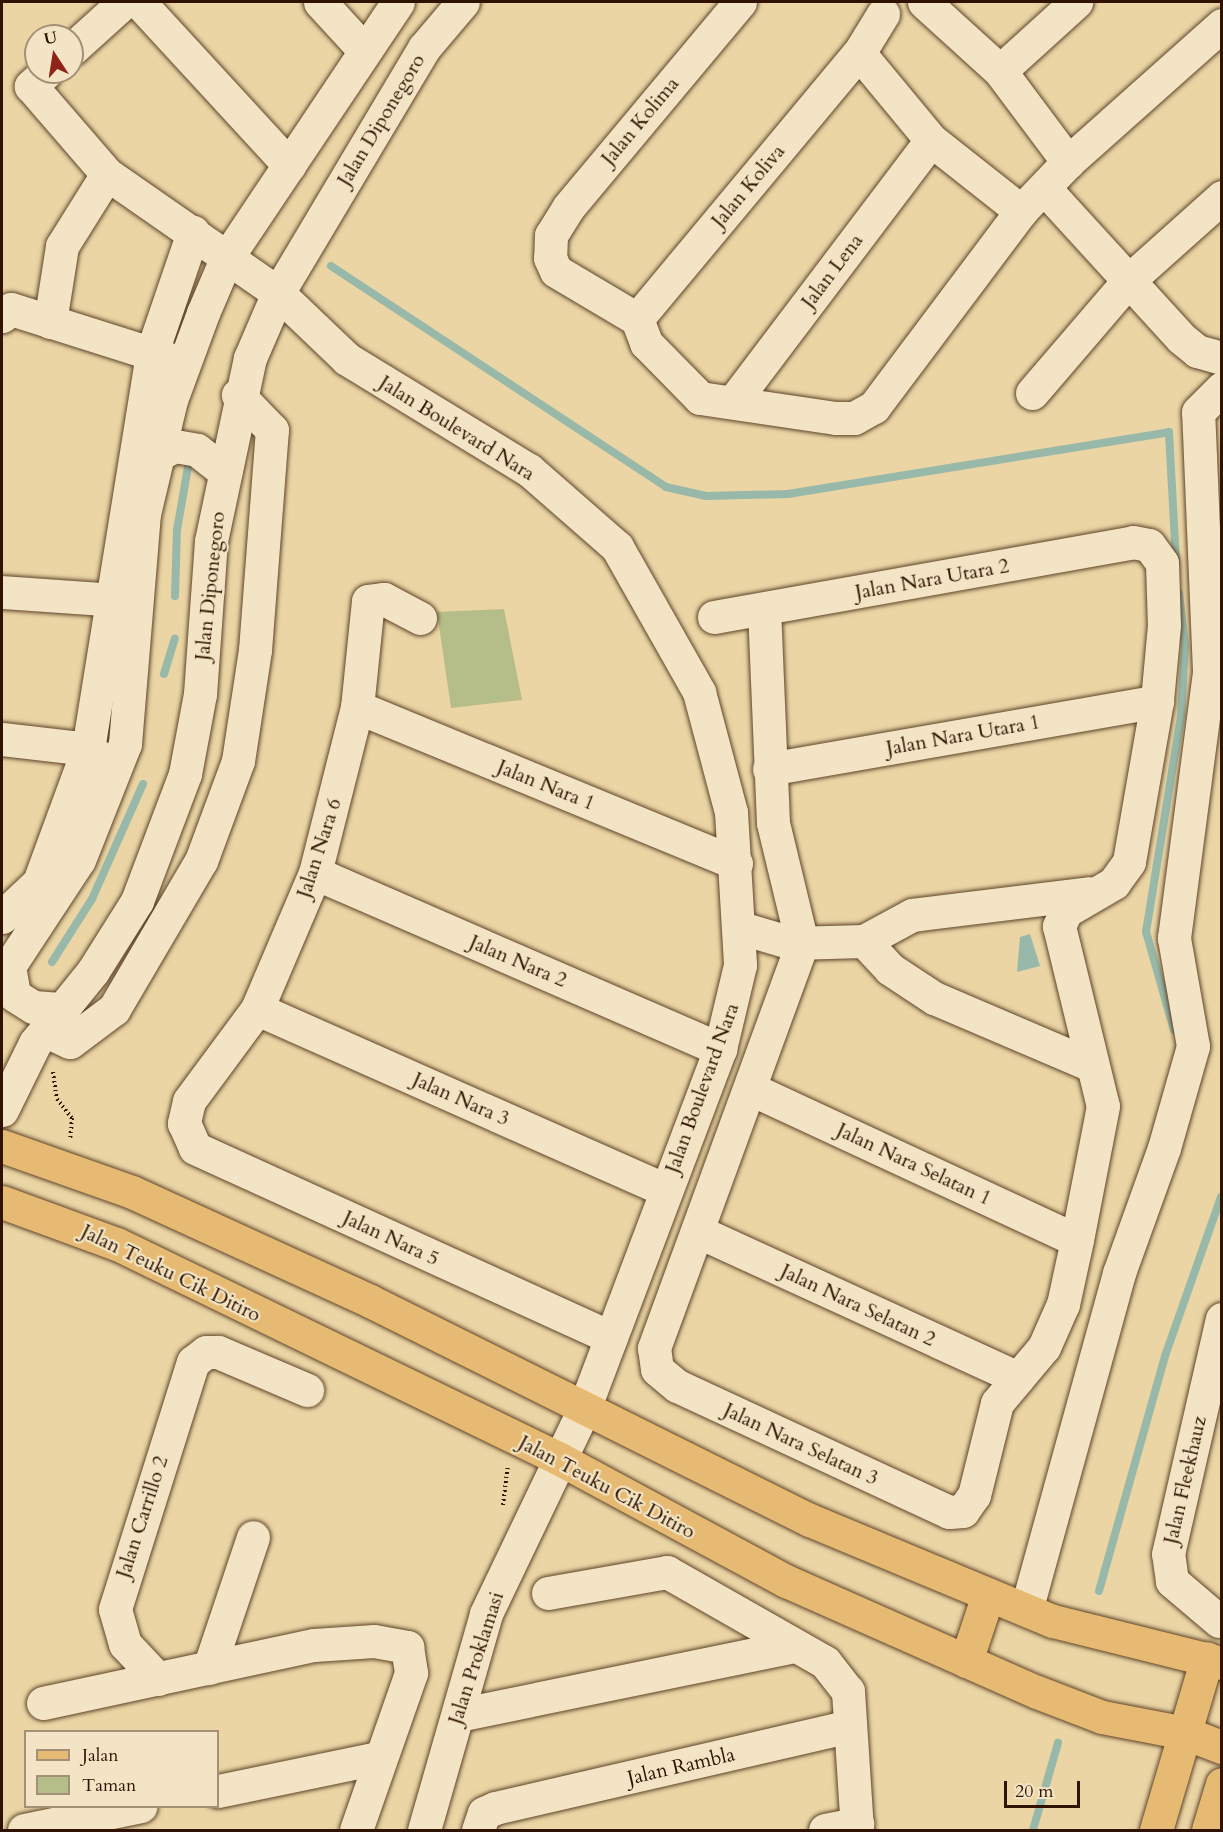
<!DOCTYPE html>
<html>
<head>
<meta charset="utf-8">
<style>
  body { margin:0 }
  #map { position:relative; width:1223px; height:1832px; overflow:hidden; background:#ebd5a5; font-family:Cardo,serif }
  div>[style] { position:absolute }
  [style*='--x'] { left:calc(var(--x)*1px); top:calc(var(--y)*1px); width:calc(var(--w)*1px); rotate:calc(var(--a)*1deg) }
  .green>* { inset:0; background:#b5be88 }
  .water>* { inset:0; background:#98b8a9 }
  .stream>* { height:8px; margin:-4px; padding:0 4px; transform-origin:4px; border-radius:4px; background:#98b8a9 }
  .path>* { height:4px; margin-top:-2px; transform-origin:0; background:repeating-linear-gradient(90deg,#2f1300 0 1.5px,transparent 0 4.5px) }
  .roads { filter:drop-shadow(0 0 2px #5e4429) drop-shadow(0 0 2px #5e4429) }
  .minor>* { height:33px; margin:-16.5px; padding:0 16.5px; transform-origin:16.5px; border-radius:16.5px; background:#f2e4c4 }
  .major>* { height:33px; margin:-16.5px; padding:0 16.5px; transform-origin:16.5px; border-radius:16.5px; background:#e6ba72 }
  span { translate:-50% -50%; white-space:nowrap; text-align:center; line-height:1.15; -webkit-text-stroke:4.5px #f2e4c4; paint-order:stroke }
  .street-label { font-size:20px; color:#2f1300 }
  .frame { position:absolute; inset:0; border:3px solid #2f1300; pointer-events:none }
  .legend { position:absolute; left:24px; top:1730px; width:195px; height:78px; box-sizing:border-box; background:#f2e4c4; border:2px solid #a49076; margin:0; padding:8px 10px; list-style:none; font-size:18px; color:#2f1300 }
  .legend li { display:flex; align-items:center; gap:12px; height:30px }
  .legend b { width:30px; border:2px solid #a49076 }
  .north { position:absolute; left:24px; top:24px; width:60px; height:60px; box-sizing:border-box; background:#f2e4c4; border:2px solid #a49076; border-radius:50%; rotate:348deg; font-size:16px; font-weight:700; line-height:24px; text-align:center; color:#2f1300 }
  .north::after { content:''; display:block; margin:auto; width:21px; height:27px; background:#8f2418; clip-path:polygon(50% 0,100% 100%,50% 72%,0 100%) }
  .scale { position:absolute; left:1004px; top:1781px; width:76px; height:27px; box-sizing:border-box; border:3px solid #2f1300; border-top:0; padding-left:8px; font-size:18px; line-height:21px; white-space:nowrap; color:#2f1300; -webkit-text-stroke:4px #f2e4c4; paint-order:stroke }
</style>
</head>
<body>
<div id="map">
  <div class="green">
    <i style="clip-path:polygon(504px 609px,522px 700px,451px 708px,437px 612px)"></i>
  </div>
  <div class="water">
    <i style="clip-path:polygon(1030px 934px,1040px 966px,1017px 972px,1020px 937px)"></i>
  </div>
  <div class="stream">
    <i style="--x:331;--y:266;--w:401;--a:33.4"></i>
    <i style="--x:666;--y:487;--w:41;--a:12.7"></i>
    <i style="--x:706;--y:496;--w:82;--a:-1.4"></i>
    <i style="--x:788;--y:494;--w:386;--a:-9.2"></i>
    <i style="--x:1169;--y:432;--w:131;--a:86.9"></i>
    <i style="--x:175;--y:596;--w:66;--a:-88.3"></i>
    <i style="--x:177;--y:530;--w:70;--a:-80.1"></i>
    <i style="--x:164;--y:674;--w:37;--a:-73"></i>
    <i style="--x:52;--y:962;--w:75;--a:-57.6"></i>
    <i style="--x:92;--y:899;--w:126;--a:-66.1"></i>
    <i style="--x:1174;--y:1030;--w:102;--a:-105.9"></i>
    <i style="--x:1146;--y:932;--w:220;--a:-80.8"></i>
    <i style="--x:1181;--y:715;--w:69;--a:-86.7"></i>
    <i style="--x:1185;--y:646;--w:53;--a:-96.5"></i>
    <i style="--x:1099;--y:1591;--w:244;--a:-74.3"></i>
    <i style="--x:1165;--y:1356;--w:169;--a:-70.6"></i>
    <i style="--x:1033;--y:1830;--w:91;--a:-74"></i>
  </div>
  <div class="path">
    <i style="--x:53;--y:1072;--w:27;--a:82"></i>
    <i style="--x:57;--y:1099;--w:24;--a:52"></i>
    <i style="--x:72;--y:1118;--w:22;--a:95"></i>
    <i style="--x:503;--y:1505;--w:39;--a:-83"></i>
  </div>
  <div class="roads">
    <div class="minor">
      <i style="--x:139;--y:2;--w:222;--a:47.4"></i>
      <i style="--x:320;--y:2;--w:65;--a:47.5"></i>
      <i style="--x:740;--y:2;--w:268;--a:129.9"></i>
      <i style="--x:568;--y:208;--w:32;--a:122"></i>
      <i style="--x:551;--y:235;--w:23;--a:92"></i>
      <i style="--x:550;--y:258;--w:14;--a:65"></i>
      <i style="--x:556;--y:271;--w:94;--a:30.7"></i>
      <i style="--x:637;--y:319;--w:26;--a:69"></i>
      <i style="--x:646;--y:343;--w:77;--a:45.5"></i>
      <i style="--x:700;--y:398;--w:137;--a:8.4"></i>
      <i style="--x:836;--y:418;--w:18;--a:0"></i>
      <i style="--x:854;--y:418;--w:23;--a:-29"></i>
      <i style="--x:874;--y:407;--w:245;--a:-53.1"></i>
      <i style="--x:1021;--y:211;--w:68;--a:-46.2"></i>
      <i style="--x:1068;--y:162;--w:206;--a:-41.7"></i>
      <i style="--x:924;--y:2;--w:103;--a:42.2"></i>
      <i style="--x:1000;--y:71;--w:114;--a:53.2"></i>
      <i style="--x:72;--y:49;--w:70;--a:-42.1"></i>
      <i style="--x:859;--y:53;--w:113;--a:50.4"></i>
      <i style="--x:931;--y:140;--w:115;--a:38.3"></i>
      <i style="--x:1000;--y:71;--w:103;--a:-42.2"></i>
      <i style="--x:46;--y:72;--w:21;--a:137"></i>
      <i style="--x:31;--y:86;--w:116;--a:49.2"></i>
      <i style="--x:107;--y:174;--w:208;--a:34.8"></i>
      <i style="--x:278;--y:293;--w:95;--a:43.7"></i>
      <i style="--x:347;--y:359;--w:213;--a:31.4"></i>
      <i style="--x:529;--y:470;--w:117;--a:41.2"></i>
      <i style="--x:617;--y:547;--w:167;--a:60.5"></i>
      <i style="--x:699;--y:692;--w:124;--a:75.1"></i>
      <i style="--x:731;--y:812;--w:153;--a:86.6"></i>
      <i style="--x:740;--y:965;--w:86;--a:103.4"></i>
      <i style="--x:720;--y:1049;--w:385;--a:110.7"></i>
      <i style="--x:584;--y:1409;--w:227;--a:115.6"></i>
      <i style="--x:486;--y:1614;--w:225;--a:106"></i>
      <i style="--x:1045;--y:189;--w:202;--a:47.6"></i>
      <i style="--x:1181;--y:338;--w:21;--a:39"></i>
      <i style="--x:1197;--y:351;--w:26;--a:16"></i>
      <i style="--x:2;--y:316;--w:11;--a:-38"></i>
      <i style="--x:11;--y:309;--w:169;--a:17.6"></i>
      <i style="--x:637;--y:319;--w:346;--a:-50.2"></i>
      <i style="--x:859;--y:53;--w:46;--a:-58.4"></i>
      <i style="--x:50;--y:322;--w:77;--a:-81"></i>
      <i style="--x:62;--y:246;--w:85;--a:-58"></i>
      <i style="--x:1032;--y:393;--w:148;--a:-49.4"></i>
      <i style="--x:1128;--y:281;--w:126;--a:-41.8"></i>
      <i style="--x:733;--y:402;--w:328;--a:-52.9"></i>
      <i style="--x:155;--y:456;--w:22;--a:-27"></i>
      <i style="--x:175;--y:446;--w:22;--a:10"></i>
      <i style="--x:197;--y:450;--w:36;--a:38"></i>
      <i style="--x:2;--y:592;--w:129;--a:4"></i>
      <i style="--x:714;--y:617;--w:426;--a:-10.1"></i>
      <i style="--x:1133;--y:542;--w:16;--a:11"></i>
      <i style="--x:1149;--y:545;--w:22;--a:54"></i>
      <i style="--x:1162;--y:563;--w:62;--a:88.2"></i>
      <i style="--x:1164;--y:625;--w:76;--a:95.3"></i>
      <i style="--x:1157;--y:701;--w:163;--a:99.9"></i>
      <i style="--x:1129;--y:862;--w:26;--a:126"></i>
      <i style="--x:1114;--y:883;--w:56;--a:149.7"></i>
      <i style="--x:1066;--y:911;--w:17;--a:115"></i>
      <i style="--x:1059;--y:926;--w:185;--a:76.3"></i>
      <i style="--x:1103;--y:1106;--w:136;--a:101"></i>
      <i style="--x:1077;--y:1240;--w:66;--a:102.3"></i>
      <i style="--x:1063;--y:1304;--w:47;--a:113.8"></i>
      <i style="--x:1044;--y:1347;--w:73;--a:130"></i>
      <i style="--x:997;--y:1403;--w:95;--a:104"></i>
      <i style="--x:974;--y:1495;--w:19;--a:125"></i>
      <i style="--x:963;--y:1511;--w:14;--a:176"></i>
      <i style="--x:949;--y:1512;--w:300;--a:-155.1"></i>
      <i style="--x:677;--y:1386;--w:26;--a:-140"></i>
      <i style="--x:657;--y:1369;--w:21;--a:-98"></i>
      <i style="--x:654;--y:1348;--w:431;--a:-69.9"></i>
      <i style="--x:802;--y:943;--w:123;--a:-103.6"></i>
      <i style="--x:773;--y:823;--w:213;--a:-92.4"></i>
      <i style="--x:420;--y:618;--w:41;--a:-152.2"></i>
      <i style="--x:384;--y:599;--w:16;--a:173"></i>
      <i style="--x:368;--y:601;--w:107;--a:95.9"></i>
      <i style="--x:357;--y:707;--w:171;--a:104.2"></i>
      <i style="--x:315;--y:873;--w:148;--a:113.1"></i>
      <i style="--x:257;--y:1009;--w:114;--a:126.5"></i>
      <i style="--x:189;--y:1101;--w:23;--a:103"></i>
      <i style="--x:184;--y:1123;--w:27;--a:66"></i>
      <i style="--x:195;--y:1148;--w:457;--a:24.5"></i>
      <i style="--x:357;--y:707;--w:410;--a:22.4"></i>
      <i style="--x:2;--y:739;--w:87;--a:6.6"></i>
      <i style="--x:88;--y:749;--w:21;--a:35"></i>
      <i style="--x:769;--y:769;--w:394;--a:-9.9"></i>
      <i style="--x:315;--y:873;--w:442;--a:23.5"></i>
      <i style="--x:2;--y:917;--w:51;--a:-43.4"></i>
      <i style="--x:39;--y:882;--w:142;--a:-69.8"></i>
      <i style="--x:88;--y:749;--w:402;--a:-80.8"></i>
      <i style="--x:152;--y:352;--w:127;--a:-71.1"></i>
      <i style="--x:741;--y:928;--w:53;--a:16.4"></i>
      <i style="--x:792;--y:943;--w:72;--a:-1.6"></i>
      <i style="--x:864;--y:941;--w:55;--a:-28.4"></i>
      <i style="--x:912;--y:915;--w:179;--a:-7"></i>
      <i style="--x:864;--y:941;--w:38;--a:47"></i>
      <i style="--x:890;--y:969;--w:53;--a:33.4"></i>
      <i style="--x:934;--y:998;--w:171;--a:23.1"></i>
      <i style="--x:9;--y:966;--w:29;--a:80"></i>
      <i style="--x:14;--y:995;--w:22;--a:32"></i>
      <i style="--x:33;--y:1007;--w:31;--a:4"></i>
      <i style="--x:2;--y:977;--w:140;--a:-56.7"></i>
      <i style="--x:79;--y:860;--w:125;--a:-68.4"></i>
      <i style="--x:125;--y:744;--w:231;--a:-85.3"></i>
      <i style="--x:144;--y:514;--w:117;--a:-76.7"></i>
      <i style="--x:171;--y:400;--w:93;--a:-69.8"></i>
      <i style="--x:203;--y:313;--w:59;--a:-66.9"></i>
      <i style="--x:226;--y:259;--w:309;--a:-56.2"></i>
      <i style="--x:257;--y:1009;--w:446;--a:23.9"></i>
      <i style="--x:46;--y:1031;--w:26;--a:25"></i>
      <i style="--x:70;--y:1042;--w:55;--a:-36.9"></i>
      <i style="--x:114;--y:1009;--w:172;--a:-59.6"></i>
      <i style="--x:201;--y:861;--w:107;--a:-69.7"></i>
      <i style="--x:238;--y:761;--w:112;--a:-81.3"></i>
      <i style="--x:255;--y:650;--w:221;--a:-85.6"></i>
      <i style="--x:272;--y:430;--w:49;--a:-134.2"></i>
      <i style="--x:751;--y:1089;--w:359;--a:24.9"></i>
      <i style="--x:2;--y:1110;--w:75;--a:-63.8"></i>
      <i style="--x:35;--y:1043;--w:92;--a:-51.1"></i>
      <i style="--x:93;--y:971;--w:83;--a:-57.8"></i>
      <i style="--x:137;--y:901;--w:136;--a:-69.3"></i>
      <i style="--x:185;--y:774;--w:81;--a:-79.4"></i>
      <i style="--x:200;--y:694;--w:153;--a:-85.9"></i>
      <i style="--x:211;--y:541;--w:187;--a:-78"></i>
      <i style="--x:250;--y:358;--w:71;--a:-66.7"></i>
      <i style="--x:278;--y:293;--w:285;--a:-59.2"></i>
      <i style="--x:424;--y:48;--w:60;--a:-49.7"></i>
      <i style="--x:697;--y:1231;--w:353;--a:24.6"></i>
      <i style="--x:548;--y:1593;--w:121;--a:-10"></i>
      <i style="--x:667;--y:1572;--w:182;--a:29.7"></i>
      <i style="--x:825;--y:1662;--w:37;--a:52"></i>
      <i style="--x:848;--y:1691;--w:139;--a:86.3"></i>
      <i style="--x:1027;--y:1607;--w:346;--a:-74.6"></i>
      <i style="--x:1119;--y:1273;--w:133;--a:-70.2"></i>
      <i style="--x:1164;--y:1148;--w:106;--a:-74.1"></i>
      <i style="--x:1193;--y:1046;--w:110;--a:-100"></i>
      <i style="--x:1174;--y:938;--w:269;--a:-82.5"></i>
      <i style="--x:1209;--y:671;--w:259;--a:-92.4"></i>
      <i style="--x:1198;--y:412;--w:34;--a:-45"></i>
      <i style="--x:1219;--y:1621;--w:62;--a:-139.6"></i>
      <i style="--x:1172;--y:1581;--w:27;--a:-98"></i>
      <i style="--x:1168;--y:1554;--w:241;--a:-77.1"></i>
      <i style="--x:209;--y:1668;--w:138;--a:-71.4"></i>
      <i style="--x:158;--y:1679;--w:48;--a:-133.3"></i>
      <i style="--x:125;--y:1644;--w:36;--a:-106"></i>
      <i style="--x:115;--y:1609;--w:259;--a:-72.5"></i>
      <i style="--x:193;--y:1362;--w:16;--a:-38"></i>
      <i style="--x:206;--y:1352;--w:12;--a:0"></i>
      <i style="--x:218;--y:1352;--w:97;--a:23.1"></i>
      <i style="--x:43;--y:1703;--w:277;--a:-12.1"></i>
      <i style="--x:314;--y:1645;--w:60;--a:-3.8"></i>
      <i style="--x:374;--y:1641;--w:34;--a:10"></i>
      <i style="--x:407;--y:1647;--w:26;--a:81"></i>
      <i style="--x:411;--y:1673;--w:166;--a:109.3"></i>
      <i style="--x:458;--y:1715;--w:343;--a:-11.6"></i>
      <i style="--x:218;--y:1791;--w:162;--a:-11.7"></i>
      <i style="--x:24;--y:1830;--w:119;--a:-11.6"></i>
      <i style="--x:478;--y:1830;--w:18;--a:-71"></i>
      <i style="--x:484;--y:1813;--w:12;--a:-24"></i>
      <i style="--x:495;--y:1808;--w:364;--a:-13"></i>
      <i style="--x:825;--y:1830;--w:33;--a:-11"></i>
    </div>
    <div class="major">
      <i style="--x:2;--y:1146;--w:138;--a:19.5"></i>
      <i style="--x:132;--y:1192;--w:262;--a:24.6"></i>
      <i style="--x:370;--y:1301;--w:491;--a:26.5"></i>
      <i style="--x:810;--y:1520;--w:263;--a:22.6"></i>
      <i style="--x:1053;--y:1621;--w:174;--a:14"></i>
      <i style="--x:2;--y:1202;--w:122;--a:20.1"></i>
      <i style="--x:117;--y:1244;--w:492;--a:25.9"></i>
      <i style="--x:560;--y:1459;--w:257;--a:28.4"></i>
      <i style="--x:786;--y:1581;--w:274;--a:23.9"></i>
      <i style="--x:1037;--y:1692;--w:70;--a:21"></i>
      <i style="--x:1102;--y:1717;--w:85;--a:10.9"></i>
      <i style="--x:1185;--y:1733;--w:40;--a:21"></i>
      <i style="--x:966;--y:1661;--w:70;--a:-71.6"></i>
      <i style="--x:1156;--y:1830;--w:179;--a:-73.5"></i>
      <i style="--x:1208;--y:1830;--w:48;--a:-73.1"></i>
    </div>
  </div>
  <div class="street-label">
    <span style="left:381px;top:120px;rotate:-59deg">Jalan Diponegoro</span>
    <span style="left:640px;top:121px;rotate:-50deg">Jalan Kolima</span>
    <span style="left:748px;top:186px;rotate:-50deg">Jalan Koliva</span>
    <span style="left:832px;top:271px;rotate:-53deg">Jalan Lena</span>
    <span style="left:457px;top:428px;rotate:32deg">Jalan Boulevard Nara</span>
    <span style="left:932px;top:579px;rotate:-10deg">Jalan Nara Utara 2</span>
    <span style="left:210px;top:586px;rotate:-84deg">Jalan Diponegoro</span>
    <span style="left:963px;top:735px;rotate:-10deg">Jalan Nara Utara 1</span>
    <span style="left:546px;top:785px;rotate:22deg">Jalan Nara 1</span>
    <span style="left:319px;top:848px;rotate:-72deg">Jalan Nara 6</span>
    <span style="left:518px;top:961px;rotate:23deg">Jalan Nara 2</span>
    <span style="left:702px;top:1088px;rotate:-70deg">Jalan Boulevard Nara</span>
    <span style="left:461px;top:1099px;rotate:24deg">Jalan Nara 3</span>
    <span style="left:914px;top:1164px;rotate:25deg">Jalan Nara Selatan 1</span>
    <span style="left:391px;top:1238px;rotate:25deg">Jalan Nara 5</span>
    <span style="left:171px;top:1273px;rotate:26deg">Jalan Teuku Cik Ditiro</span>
    <span style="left:858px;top:1305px;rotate:25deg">Jalan Nara Selatan 2</span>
    <span style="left:801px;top:1444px;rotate:25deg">Jalan Nara Selatan 3</span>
    <span style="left:1185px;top:1480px;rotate:-77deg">Jalan Fleekhauz</span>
    <span style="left:607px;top:1487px;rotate:28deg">Jalan Teuku Cik Ditiro</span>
    <span style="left:142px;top:1517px;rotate:-72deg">Jalan Carrillo 2</span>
    <span style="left:476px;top:1658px;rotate:-72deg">Jalan Proklamasi</span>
    <span style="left:681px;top:1766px;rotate:-13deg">Jalan Rambla</span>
  </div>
  <div class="frame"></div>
  <ul class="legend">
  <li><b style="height:8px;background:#e6ba72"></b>Jalan</li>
  <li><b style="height:16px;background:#b5be88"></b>Taman</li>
  </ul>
  <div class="north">U</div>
  <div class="scale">20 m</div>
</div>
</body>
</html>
